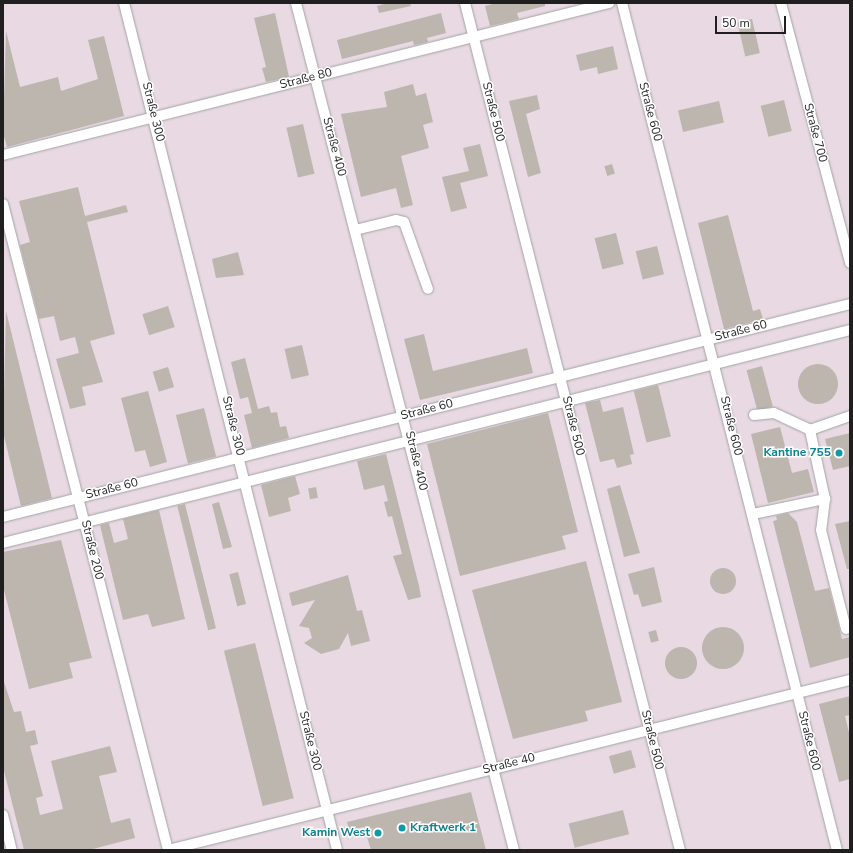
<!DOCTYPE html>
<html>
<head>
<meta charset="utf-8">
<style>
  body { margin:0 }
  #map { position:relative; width:853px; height:853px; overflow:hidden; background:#efede6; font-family:"Nunito Sans",sans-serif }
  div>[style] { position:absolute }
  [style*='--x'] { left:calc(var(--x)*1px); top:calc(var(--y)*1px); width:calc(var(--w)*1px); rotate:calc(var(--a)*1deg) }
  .industrial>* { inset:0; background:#e8d9e3; transform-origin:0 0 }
  .building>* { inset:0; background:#bcb6af; transform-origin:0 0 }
  .round { border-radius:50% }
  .roads { filter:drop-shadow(0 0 1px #a3a3a3) drop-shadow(0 0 1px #a3a3a3) }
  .minor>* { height:10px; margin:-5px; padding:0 5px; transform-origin:5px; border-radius:5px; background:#fff }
  .dots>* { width:11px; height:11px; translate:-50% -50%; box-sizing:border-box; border:2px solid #fff; border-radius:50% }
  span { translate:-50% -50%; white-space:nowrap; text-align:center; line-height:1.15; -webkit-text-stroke:3px #fff; paint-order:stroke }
  .street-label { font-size:12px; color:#1f1f1f }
  .culture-label { font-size:12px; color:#0d838f; font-weight:700 }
  .right { translate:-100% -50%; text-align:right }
  .left { translate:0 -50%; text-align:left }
  .frame { position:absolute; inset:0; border:4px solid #1f1f1f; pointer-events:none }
  .scale { position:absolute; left:715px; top:16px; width:71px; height:18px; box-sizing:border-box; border:2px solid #1f1f1f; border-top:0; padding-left:5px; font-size:12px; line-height:14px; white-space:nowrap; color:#1f1f1f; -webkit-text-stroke:3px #fff; paint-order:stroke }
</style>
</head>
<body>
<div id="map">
  <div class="industrial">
    <i style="left:3px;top:3px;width:847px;height:847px"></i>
  </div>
  <div class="building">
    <i style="clip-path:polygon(388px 3px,410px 3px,411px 6px,379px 13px,377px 6px)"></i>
    <i style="clip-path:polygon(496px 3px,545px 3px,545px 6px,517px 13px,519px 19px,490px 26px,485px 6px)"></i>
    <i style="clip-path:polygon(275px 13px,289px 77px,266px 82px,262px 68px,266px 67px,254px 18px)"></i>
    <i style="clip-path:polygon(441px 13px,446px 33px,427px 38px,428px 42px,414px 45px,413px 41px,342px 59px,337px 40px)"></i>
    <i style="left:752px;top:19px;width:35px;height:15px;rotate:77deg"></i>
    <i style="clip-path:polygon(6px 31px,20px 87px,58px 77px,61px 91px,98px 79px,88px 40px,104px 36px,124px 116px,7px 147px,3px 133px)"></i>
    <i style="clip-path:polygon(613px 46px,618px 69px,598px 74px,597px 67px,580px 71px,576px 55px)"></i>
    <i style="clip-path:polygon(413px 84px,416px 96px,426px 93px,433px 122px,423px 125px,429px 148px,401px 156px,413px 205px,401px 208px,396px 188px,361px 197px,341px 114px,387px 107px,384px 92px)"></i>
    <i style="clip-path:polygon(537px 95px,540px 109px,526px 114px,541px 173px,528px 177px,509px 101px)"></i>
    <i style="left:784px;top:100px;width:32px;height:24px;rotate:76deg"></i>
    <i style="left:719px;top:101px;width:22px;height:42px;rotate:77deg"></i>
    <i style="left:303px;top:124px;width:51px;height:17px;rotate:77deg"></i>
    <i style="clip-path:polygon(480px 144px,488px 176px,460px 183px,467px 208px,451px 212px,442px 177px,469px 171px,463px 148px)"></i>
    <i style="left:612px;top:164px;width:10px;height:8px;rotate:73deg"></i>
    <i style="clip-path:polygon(78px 187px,85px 216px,126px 205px,128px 212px,87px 222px,115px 334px,90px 341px,103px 382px,82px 387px,86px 405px,70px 409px,56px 359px,79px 353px,75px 337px,60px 341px,54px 316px,39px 319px,20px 245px,30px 242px,19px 201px)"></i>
    <i style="clip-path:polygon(728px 215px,753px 311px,760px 309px,763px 319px,724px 329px,698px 223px)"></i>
    <i style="left:616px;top:233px;width:32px;height:22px;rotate:76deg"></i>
    <i style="left:657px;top:246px;width:29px;height:22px;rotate:76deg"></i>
    <i style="clip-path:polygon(238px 252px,244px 275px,216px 278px,212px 259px)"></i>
    <i style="left:168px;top:306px;width:22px;height:27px;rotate:72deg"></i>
    <i style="clip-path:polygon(6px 311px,52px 498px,21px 506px,3px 432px)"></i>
    <i style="clip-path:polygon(424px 334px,433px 371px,527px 348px,533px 373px,420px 400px,404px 339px)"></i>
    <i style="left:302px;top:345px;width:31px;height:18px;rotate:77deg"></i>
    <i style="clip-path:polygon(245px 358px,258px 409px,269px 406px,271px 413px,277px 412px,280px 427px,286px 426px,289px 438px,252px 448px,244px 415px,252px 413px,248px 397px,240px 399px,231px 362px)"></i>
    <i class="round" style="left:798px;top:364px;width:40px;height:40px"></i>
    <i style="left:762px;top:366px;width:42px;height:16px;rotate:75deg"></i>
    <i style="left:168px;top:367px;width:21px;height:16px;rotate:73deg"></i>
    <i style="left:658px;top:385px;width:53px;height:25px;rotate:76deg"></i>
    <i style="clip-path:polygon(148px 391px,167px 462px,150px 467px,145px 450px,135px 452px,121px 398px)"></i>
    <i style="clip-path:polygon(600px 400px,603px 412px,623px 407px,634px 454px,630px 455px,632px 464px,617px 468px,614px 459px,600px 462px,585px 403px)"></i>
    <i style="left:204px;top:408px;width:50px;height:29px;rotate:76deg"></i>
    <i style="clip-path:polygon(548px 413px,578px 532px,562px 536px,566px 549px,460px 576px,427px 444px)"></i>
    <i style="clip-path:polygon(780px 427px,792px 473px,808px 469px,814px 492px,768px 503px,751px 434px)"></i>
    <i style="clip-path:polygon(850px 433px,850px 466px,833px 470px,825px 439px)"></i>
    <i style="clip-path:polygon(386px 454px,419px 586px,421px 597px,408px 600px,393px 556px,402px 554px,392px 516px,388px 517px,384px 502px,388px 501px,384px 485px,364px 490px,357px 461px)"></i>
    <i style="clip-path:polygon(295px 476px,300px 494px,288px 498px,291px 511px,269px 517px,261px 485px)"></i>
    <i style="clip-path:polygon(620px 485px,640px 553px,624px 557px,607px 489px)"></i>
    <i style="left:316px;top:487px;width:11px;height:8px;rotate:80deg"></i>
    <i style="clip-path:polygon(219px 502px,232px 547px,223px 549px,212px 504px)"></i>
    <i style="left:185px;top:504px;width:128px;height:8px;rotate:76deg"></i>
    <i style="clip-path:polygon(159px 510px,185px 619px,152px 627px,148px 614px,123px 620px,100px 525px,109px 523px,114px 543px,128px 539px,123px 519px)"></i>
    <i style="clip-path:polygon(788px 513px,797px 522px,815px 591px,829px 588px,842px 639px,850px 637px,850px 657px,810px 668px,773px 521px,777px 520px,776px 516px)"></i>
    <i style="clip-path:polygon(850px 521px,850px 569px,847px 569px,835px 524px)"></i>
    <i style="clip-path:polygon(61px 540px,92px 658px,69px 663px,73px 678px,29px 689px,3px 586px,3px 552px)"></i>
    <i style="clip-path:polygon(586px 561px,622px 702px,585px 711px,588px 721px,513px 739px,472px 590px)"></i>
    <i style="clip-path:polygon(654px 567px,662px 602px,642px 607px,638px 594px,634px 595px,628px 574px)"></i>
    <i class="round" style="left:710px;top:568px;width:26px;height:26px"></i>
    <i style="left:238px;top:572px;width:33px;height:9px;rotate:76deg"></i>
    <i style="clip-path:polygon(348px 575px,357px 611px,362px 610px,370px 641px,351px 646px,348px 633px,339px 649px,321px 654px,304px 643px,312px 638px,309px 628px,299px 626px,315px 600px,292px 606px,289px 593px)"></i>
    <i class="round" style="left:702px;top:627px;width:42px;height:42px"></i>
    <i style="left:656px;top:630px;width:11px;height:8px;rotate:75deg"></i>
    <i style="left:255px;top:643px;width:160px;height:32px;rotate:76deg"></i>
    <i class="round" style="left:665px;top:647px;width:32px;height:32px"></i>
    <i style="clip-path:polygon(3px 679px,14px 712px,21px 711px,26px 732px,35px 730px,38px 744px,30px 746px,43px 796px,36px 798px,40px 815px,63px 809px,51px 761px,110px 746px,117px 772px,99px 776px,111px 823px,130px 818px,135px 838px,89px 850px,24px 850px,3px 767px)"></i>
    <i style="clip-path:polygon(850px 696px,850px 715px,845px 716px,850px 737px,850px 779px,839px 782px,819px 704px)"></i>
    <i style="left:631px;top:750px;width:18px;height:23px;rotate:74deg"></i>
    <i style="clip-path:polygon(471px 792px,486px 850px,371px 850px,364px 827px,349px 830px,347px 822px)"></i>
    <i style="left:623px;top:810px;width:25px;height:56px;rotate:76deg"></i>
  </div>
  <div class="roads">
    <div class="minor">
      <i style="--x:124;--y:3;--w:873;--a:75.88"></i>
      <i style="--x:296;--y:3;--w:875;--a:75.57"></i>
      <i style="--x:465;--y:3;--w:874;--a:75.76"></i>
      <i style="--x:622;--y:3;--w:874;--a:75.76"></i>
      <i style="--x:781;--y:3;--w:269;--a:75.1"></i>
      <i style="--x:3;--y:155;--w:625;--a:-14.08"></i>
      <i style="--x:3;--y:204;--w:667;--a:75.67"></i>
      <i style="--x:355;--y:230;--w:42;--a:-13.7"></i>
      <i style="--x:396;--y:220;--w:8;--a:14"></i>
      <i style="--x:404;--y:222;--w:71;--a:70.3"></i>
      <i style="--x:754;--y:415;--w:20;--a:-6"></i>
      <i style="--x:774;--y:413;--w:40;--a:25"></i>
      <i style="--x:825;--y:499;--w:31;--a:97"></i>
      <i style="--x:821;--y:530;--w:102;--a:75.8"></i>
      <i style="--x:753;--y:514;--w:74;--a:-11.8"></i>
      <i style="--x:825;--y:499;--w:71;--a:-102.3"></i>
      <i style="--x:810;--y:430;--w:42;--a:-19.3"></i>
      <i style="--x:3;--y:517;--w:873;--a:-14.12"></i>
      <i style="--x:3;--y:543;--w:873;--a:-14.12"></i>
      <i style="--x:3;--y:815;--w:36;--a:76"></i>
      <i style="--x:168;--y:850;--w:703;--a:-14"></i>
    </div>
  </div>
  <div class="dots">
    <i style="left:839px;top:453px;background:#0f9aa8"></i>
    <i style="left:402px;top:828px;background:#0f9aa8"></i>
    <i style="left:378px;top:833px;background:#0f9aa8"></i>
  </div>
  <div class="street-label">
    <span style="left:306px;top:79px;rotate:-14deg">Straße 80</span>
    <span style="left:153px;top:112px;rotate:76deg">Straße 300</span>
    <span style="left:493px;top:112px;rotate:76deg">Straße 500</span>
    <span style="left:650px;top:112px;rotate:75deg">Straße 600</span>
    <span style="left:815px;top:133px;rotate:75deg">Straße 700</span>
    <span style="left:334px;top:147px;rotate:75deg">Straße 400</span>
    <span style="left:741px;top:331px;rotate:-14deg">Straße 60</span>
    <span style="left:427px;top:410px;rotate:-14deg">Straße 60</span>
    <span style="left:233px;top:426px;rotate:76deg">Straße 300</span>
    <span style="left:573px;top:426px;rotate:76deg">Straße 500</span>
    <span style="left:731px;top:426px;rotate:76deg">Straße 600</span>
    <span style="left:416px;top:461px;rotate:76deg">Straße 400</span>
    <span style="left:112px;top:489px;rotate:-14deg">Straße 60</span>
    <span style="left:92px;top:550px;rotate:76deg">Straße 200</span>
    <span style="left:652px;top:740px;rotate:76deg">Straße 500</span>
    <span style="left:310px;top:741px;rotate:76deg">Straße 300</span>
    <span style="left:809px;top:741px;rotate:76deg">Straße 600</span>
    <span style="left:509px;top:764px;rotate:-14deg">Straße 40</span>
  </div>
  <div class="culture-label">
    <span class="right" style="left:831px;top:453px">Kantine 755</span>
    <span class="left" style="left:410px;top:828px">Kraftwerk 1</span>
    <span class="right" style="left:370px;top:833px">Kamin West</span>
  </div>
  <div class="frame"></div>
  <div class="scale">50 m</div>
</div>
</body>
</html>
